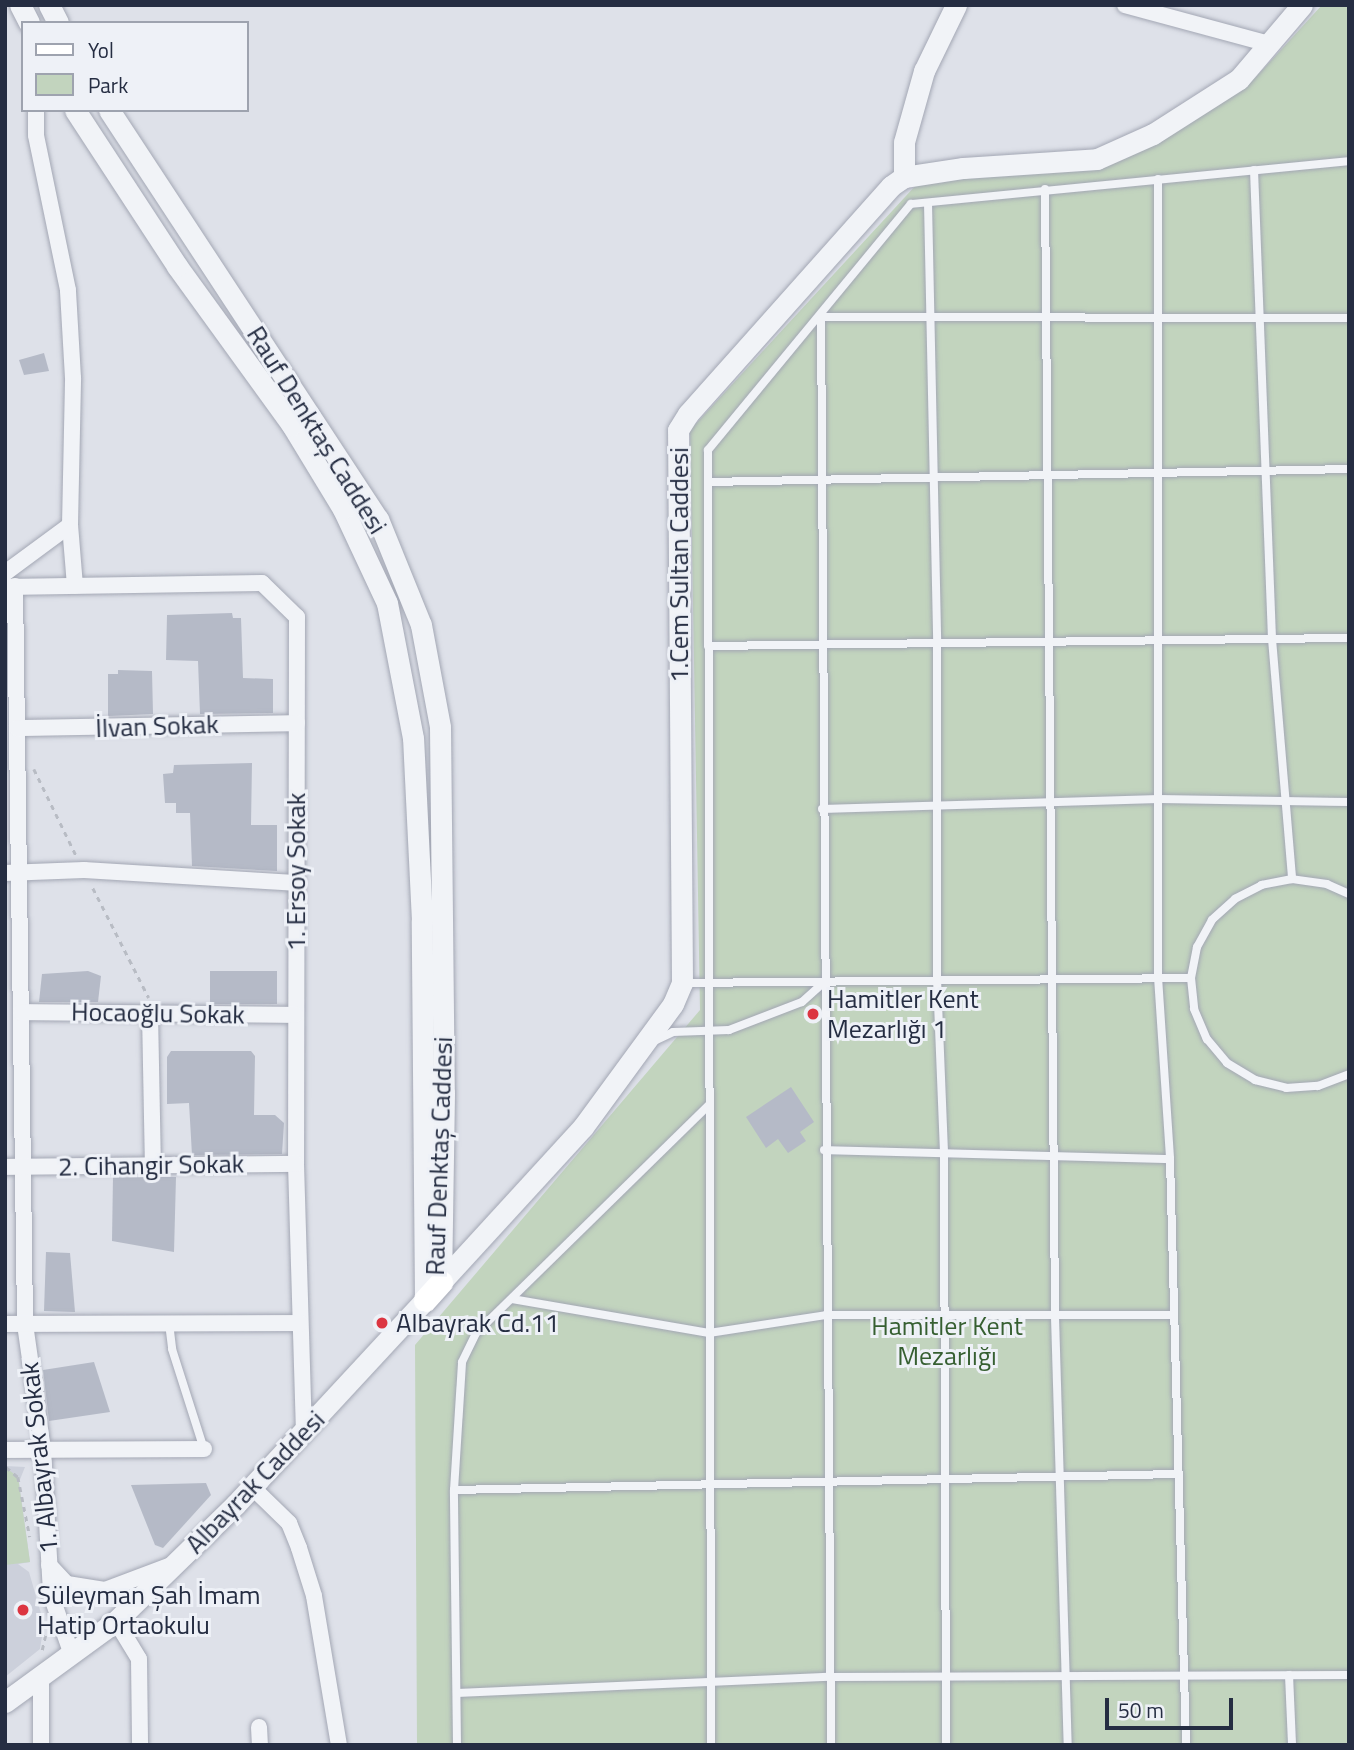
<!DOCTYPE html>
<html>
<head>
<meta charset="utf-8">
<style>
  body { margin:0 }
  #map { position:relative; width:1354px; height:1750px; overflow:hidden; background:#dee1e9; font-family:"Titillium Web",sans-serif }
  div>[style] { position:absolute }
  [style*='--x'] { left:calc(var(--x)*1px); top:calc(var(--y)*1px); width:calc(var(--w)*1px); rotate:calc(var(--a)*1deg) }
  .built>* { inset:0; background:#ccd0db }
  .green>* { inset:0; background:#c2d4be }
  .building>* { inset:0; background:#b5bac7; transform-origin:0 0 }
  .path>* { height:2.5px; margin-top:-1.25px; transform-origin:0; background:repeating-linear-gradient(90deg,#b8bcc4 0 5px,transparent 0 10px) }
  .roads { filter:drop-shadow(0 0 2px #a3a7b4) drop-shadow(0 0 2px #a3a7b4) }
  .service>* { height:8px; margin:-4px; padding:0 4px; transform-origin:4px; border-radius:4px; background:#f1f3f7 }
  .minor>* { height:16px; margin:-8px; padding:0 8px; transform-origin:8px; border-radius:8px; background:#f1f3f7 }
  .tertiary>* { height:21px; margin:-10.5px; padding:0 10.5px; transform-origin:10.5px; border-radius:10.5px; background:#f1f3f7 }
  .secondary>* { height:23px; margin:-11.5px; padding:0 11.5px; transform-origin:11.5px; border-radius:11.5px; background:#fff }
  .dots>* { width:19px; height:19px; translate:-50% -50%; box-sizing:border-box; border:4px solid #eef1f7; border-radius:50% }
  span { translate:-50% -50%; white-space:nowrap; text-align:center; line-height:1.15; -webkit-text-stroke:6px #eef1f7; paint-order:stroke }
  .street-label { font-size:26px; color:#252d42 }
  .poi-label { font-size:26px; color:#252d42 }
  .left { translate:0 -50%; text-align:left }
  .park-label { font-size:26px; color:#365f31 }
  .frame { position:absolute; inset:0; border:7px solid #252d42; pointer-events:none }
  .legend { position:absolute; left:21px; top:21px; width:228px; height:91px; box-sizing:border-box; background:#eef1f7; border:2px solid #9ea3af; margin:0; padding:9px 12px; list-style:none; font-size:21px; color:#252d42 }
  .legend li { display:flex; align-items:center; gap:14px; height:35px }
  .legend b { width:35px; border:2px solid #9ea3af }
  .scale { position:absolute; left:1105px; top:1698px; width:128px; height:32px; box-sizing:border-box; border:4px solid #252d42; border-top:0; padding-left:9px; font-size:21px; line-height:24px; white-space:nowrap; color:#252d42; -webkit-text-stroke:5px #eef1f7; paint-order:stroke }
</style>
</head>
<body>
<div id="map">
  <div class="built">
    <i style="clip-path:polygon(5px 1466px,25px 1467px,19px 1482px,30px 1562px,18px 1564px,29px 1572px,44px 1624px,40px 1649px,5px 1677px)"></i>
  </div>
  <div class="green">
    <i style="clip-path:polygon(1322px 5px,1349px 5px,1349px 1745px,417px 1745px,415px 1345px,700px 1010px,690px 430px,917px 184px,1096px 166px,1255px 78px)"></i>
    <i style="clip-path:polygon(5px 1467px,18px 1477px,30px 1562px,5px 1565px)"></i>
  </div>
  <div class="building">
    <i style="clip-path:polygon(44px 353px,49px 371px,24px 375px,19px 360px)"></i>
    <i style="clip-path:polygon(232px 613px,233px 618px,241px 618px,243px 678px,273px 679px,273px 713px,200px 714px,198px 661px,166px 660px,167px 615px)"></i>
    <i style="clip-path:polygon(118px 670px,152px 671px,153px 714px,108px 716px,108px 674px,118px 674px)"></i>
    <i style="clip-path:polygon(252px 763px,251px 825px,277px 825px,277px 871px,192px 866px,190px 813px,176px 813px,176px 803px,165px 803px,163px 774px,173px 773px,174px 765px)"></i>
    <i style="clip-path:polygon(88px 971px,101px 976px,98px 1002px,39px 1002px,42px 974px)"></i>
    <i style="left:210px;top:971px;width:67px;height:33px"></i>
    <i style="clip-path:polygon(171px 1051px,251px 1051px,255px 1056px,254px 1115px,275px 1115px,284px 1123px,282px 1154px,192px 1155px,189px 1103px,167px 1104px,167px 1057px)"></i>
    <i style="clip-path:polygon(791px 1087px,814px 1122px,800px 1132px,806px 1141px,788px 1153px,778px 1139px,766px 1148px,746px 1117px)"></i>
    <i style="clip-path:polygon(113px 1176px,176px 1177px,174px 1252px,112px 1241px)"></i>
    <i style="clip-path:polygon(46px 1252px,70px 1253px,75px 1312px,44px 1311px)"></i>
    <i style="clip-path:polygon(94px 1362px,110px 1412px,49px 1421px,43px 1370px)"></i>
    <i style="clip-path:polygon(206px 1483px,211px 1495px,163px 1548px,155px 1545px,131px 1485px)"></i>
  </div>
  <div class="path">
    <i style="--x:34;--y:769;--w:96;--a:64"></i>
    <i style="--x:93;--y:888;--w:123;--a:63"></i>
    <i style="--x:6;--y:1467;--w:16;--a:40"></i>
    <i style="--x:18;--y:1477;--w:61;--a:78.7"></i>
    <i style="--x:42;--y:1650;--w:17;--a:-77"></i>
  </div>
  <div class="roads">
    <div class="service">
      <i style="--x:1254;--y:170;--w:469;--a:87.8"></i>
      <i style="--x:1272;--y:639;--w:241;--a:85.2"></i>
      <i style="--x:1158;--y:179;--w:798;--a:90"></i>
      <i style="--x:1158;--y:977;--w:182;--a:86.2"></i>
      <i style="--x:1170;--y:1159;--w:586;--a:88.44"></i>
      <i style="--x:1045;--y:189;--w:1128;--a:89.49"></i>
      <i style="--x:1055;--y:1317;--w:428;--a:88.3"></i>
      <i style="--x:928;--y:203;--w:441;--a:88.8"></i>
      <i style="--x:937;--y:644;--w:334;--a:90"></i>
      <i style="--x:937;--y:978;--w:176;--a:87.7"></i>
      <i style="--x:944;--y:1154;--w:591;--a:89.81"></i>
      <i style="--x:708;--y:482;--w:641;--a:-1.16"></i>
      <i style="--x:708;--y:646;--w:641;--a:-0.72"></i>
      <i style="--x:822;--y:809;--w:337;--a:-1.7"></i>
      <i style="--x:1159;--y:799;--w:190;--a:0.9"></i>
      <i style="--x:1349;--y:894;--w:24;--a:-156"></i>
      <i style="--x:1327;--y:884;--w:35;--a:-172"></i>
      <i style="--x:1292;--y:879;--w:31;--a:169"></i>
      <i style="--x:1262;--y:885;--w:30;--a:153"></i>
      <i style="--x:1235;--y:899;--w:31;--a:138"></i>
      <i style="--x:1212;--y:920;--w:31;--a:119"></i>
      <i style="--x:1197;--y:947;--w:32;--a:101"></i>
      <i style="--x:1191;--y:978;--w:31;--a:84"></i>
      <i style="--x:1194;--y:1009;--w:33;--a:67"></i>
      <i style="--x:1207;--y:1039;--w:31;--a:50"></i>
      <i style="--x:1227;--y:1063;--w:33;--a:31"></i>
      <i style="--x:1255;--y:1080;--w:32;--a:14"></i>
      <i style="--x:1286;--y:1088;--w:32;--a:-4"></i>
      <i style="--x:1318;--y:1086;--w:33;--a:-21"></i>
      <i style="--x:683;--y:983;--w:508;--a:-0.56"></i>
      <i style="--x:654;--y:1041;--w:21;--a:-25"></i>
      <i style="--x:673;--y:1032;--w:56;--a:-2"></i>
      <i style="--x:729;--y:1030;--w:78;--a:-21"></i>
      <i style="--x:802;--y:1002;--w:28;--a:-42"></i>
      <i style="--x:824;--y:1150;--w:346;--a:1.5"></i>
      <i style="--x:512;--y:1299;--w:200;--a:9.8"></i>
      <i style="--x:709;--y:1333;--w:118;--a:-8.7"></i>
      <i style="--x:826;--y:1315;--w:345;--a:0"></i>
      <i style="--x:169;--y:1323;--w:26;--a:83"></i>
      <i style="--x:172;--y:1349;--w:105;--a:72.3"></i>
      <i style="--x:454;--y:1490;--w:723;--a:-1.27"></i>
      <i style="--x:1289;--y:1675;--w:70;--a:87.5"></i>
      <i style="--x:457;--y:1693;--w:372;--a:-2.5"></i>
      <i style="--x:829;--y:1677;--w:520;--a:-0.22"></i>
      <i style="--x:457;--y:1745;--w:255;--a:-90.7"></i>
      <i style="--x:454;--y:1490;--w:128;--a:-86.4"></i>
      <i style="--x:462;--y:1362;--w:32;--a:-64"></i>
      <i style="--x:476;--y:1333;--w:326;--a:-44.4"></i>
      <i style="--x:711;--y:1745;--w:1295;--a:-90.13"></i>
      <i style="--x:708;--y:450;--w:319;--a:-50.5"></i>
      <i style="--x:911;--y:204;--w:440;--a:-5.6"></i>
      <i style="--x:831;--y:1745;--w:1428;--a:-90.4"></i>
      <i style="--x:821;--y:317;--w:528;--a:0.11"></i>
    </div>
    <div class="minor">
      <i style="--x:1125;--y:5;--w:150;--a:15.1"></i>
      <i style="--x:70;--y:525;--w:61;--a:85.3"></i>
      <i style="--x:5;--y:573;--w:81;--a:-36.4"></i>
      <i style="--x:70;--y:525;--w:147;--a:-88.8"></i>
      <i style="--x:73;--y:378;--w:88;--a:-93.3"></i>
      <i style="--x:68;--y:290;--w:158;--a:-101.7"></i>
      <i style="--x:36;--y:135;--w:25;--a:-90"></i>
      <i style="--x:15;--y:586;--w:738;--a:89.22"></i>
      <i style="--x:25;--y:1324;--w:127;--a:81.9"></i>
      <i style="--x:43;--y:1450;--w:145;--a:86.8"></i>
      <i style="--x:51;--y:1595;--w:64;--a:70.7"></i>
      <i style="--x:5;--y:587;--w:257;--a:-0.9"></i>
      <i style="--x:262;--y:583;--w:49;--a:44.2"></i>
      <i style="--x:297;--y:617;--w:547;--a:90.1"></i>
      <i style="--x:296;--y:1164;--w:268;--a:88.3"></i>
      <i style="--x:17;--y:728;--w:280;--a:-1"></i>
      <i style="--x:5;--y:873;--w:79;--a:-2.2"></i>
      <i style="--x:84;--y:870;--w:211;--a:3.5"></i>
      <i style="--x:21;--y:1012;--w:274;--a:0.6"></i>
      <i style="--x:150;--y:1013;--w:153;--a:88.9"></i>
      <i style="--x:5;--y:1167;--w:291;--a:-0.6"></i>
      <i style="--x:5;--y:1324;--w:295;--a:-0.2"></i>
      <i style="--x:5;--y:1450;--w:199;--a:-0.3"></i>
      <i style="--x:252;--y:1487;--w:52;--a:44.2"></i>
      <i style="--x:289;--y:1523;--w:27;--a:68"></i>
      <i style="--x:299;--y:1548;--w:50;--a:72.6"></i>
      <i style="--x:314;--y:1596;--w:151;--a:80.5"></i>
      <i style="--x:49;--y:1565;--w:26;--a:47"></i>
      <i style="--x:67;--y:1584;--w:38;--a:9"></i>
      <i style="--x:105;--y:1590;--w:68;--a:-20.6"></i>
      <i style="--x:116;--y:1621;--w:44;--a:58.8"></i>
      <i style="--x:139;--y:1659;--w:86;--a:89.3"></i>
      <i style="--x:259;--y:1727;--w:18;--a:87"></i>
      <i style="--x:41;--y:1745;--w:67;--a:-90"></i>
    </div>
    <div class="tertiary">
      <i style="--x:20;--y:5;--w:20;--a:63"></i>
      <i style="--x:49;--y:5;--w:20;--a:63"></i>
      <i style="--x:109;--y:110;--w:490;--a:56.7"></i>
      <i style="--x:378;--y:519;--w:114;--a:67.9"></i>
      <i style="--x:421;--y:625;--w:104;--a:79.4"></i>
      <i style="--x:440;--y:727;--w:366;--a:89.4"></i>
      <i style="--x:444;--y:1093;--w:189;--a:90.9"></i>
      <i style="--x:904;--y:177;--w:35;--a:-90"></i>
      <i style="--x:904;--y:142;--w:74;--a:-74.3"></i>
      <i style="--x:924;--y:71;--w:73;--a:-64.1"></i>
      <i style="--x:441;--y:1282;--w:210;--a:-47.5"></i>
      <i style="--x:583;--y:1127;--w:152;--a:-53.8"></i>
      <i style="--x:673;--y:1004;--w:23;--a:-67"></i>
      <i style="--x:682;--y:983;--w:553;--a:-90.41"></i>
      <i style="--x:678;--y:430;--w:19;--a:-58"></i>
      <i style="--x:688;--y:414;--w:305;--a:-48.3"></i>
      <i style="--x:891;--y:186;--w:16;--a:-35"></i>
      <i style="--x:904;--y:177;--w:60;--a:-8.7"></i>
      <i style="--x:963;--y:168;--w:134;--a:-3.8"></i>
      <i style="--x:1097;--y:159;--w:61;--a:-24.1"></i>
      <i style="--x:1153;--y:134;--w:102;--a:-32.6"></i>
      <i style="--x:1239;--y:79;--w:97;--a:-49.6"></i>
      <i style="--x:5;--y:1702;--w:137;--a:-36.1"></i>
      <i style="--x:116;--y:1621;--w:168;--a:-44.3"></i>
      <i style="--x:236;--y:1504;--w:278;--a:-47.2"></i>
      <i style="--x:425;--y:1300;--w:379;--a:-90.5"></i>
      <i style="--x:422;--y:921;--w:183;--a:-92.8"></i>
      <i style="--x:413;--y:738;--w:137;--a:-100.9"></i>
      <i style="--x:387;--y:603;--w:104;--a:-115.1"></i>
      <i style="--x:343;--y:509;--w:98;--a:-121.3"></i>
      <i style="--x:292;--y:425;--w:196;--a:-125.9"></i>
      <i style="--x:177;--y:266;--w:186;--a:-123.2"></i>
    </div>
    <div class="secondary">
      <i style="--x:425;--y:1300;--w:24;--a:-48"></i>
    </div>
  </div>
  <div class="dots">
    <i style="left:813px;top:1014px;background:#dc3541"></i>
    <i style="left:382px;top:1323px;background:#dc3541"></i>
    <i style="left:23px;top:1610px;background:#dc3541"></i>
  </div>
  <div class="street-label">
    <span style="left:317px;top:430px;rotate:58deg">Rauf Denktaş Caddesi</span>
    <span style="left:679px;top:565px;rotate:-90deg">1.Cem Sultan Caddesi</span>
    <span style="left:157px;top:726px;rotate:-2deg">İlvan Sokak</span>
    <span style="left:296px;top:872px;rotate:-90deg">1. Ersoy Sokak</span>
    <span style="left:158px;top:1013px;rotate:1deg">Hocaoğlu Sokak</span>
    <span style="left:439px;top:1156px;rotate:-88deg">Rauf Denktaş Caddesi</span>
    <span style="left:151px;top:1165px;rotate:-1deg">2. Cihangir Sokak</span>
    <span style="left:39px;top:1458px;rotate:-96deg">1. Albayrak Sokak</span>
    <span style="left:255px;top:1482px;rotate:-46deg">Albayrak Caddesi</span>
  </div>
  <div class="poi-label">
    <span class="left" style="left:827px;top:1014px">Hamitler Kent<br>Mezarlığı 1</span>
    <span class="left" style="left:396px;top:1323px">Albayrak Cd.11</span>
    <span class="left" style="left:37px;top:1610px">Süleyman Şah İmam<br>Hatip Ortaokulu</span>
  </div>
  <div class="park-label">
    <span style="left:947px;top:1341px">Hamitler Kent<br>Mezarlığı</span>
  </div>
  <div class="frame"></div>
  <ul class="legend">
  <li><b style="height:9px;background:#fff"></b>Yol</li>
  <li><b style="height:19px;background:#c2d4be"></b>Park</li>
  </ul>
  <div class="scale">50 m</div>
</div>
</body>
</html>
